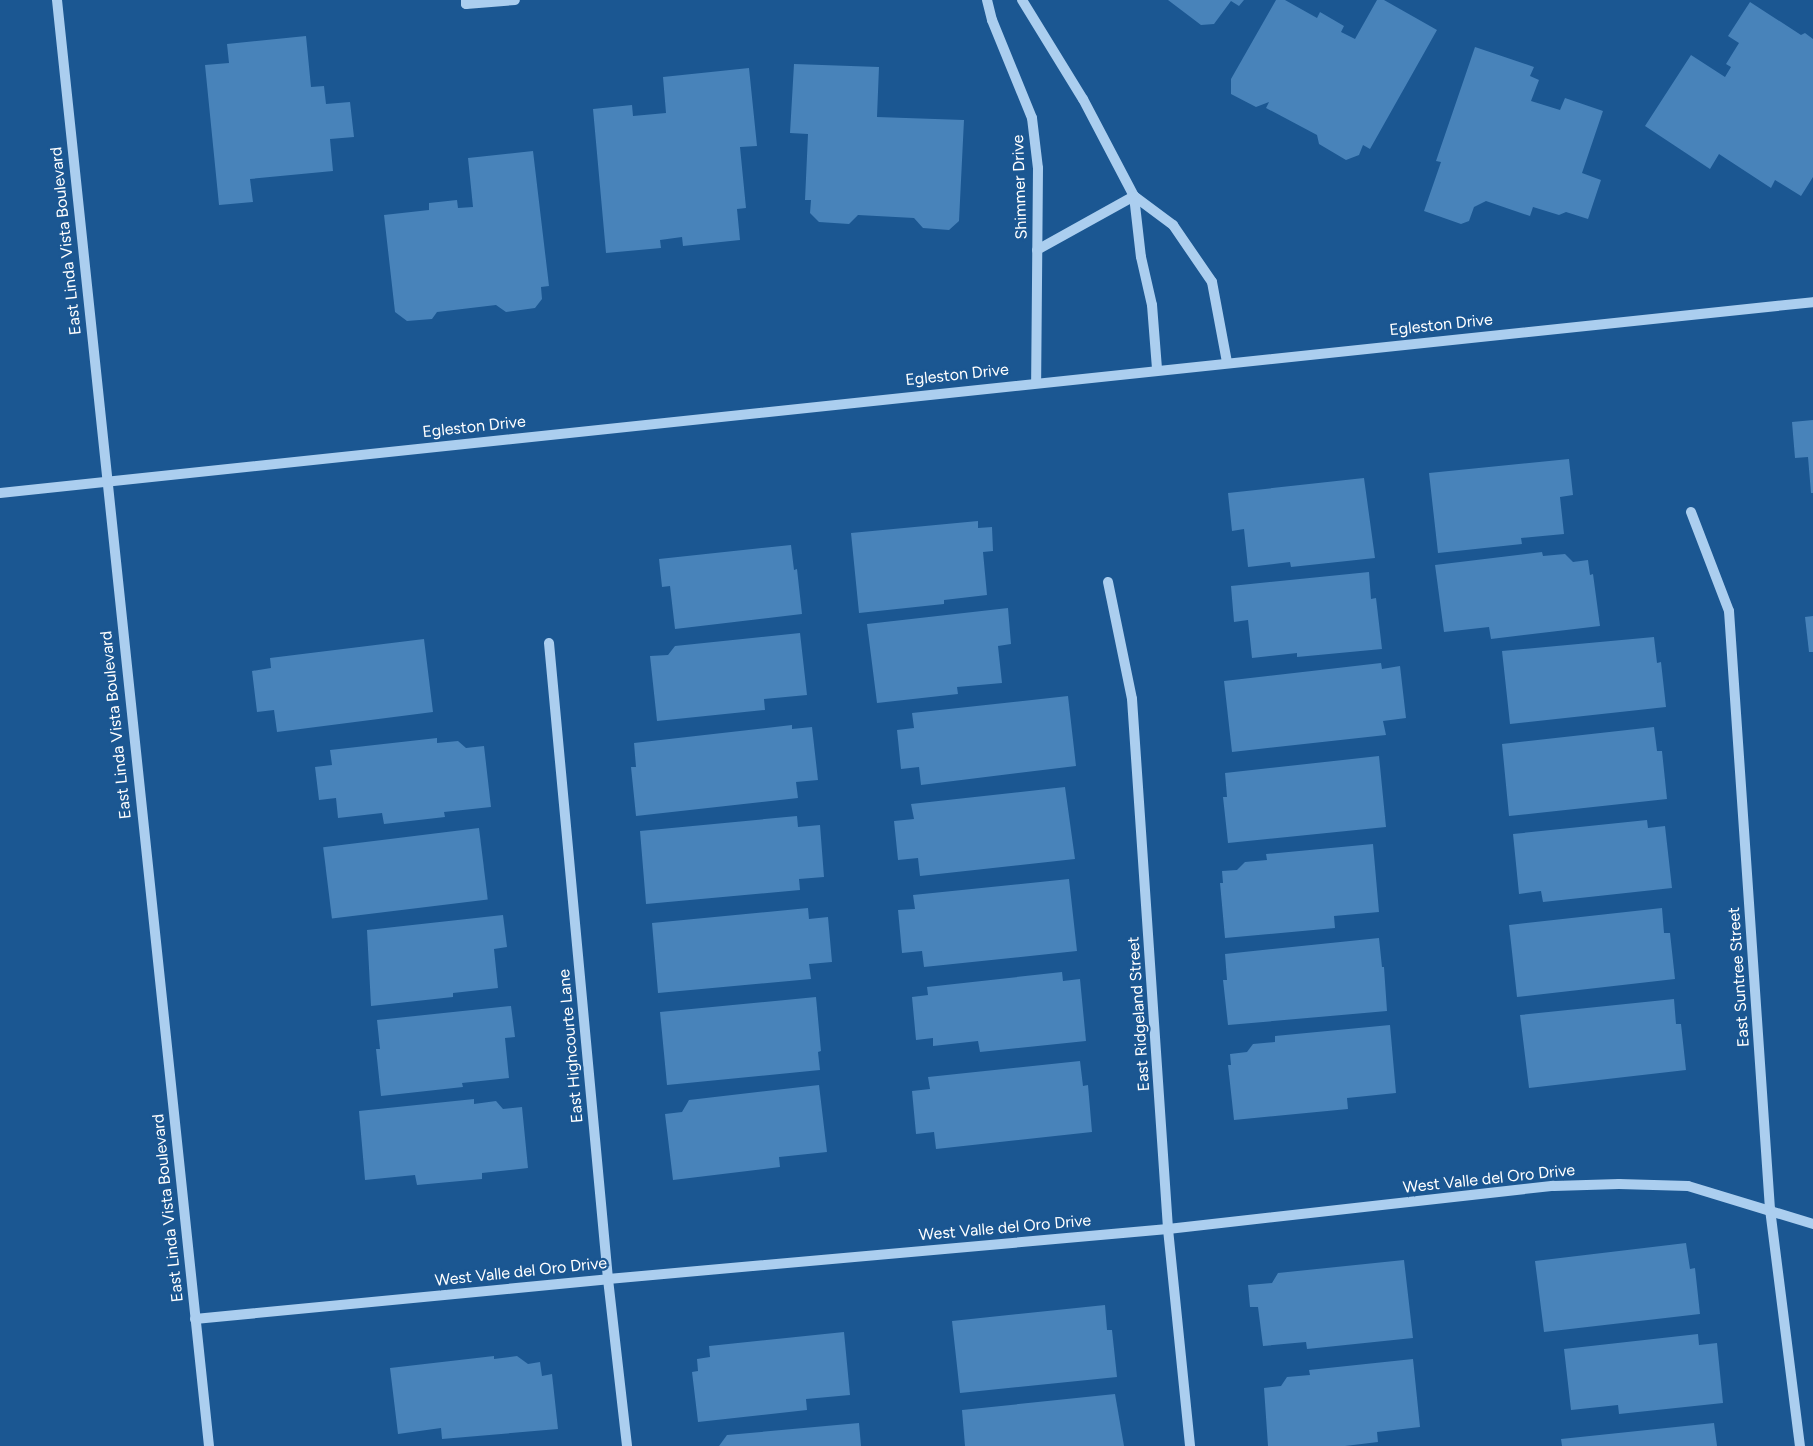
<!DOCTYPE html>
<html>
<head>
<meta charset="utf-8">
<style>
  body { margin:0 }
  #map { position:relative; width:1813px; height:1446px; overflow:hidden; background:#1b5792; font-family:Figtree,sans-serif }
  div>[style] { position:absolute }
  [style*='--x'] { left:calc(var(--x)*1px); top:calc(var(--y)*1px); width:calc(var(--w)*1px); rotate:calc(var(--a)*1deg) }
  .building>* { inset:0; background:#4883ba; transform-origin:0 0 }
  .minor>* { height:10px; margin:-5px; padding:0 5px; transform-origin:5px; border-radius:5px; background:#abceef }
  span { translate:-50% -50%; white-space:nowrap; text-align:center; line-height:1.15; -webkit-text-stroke:4.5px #1b5792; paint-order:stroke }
  .street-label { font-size:16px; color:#fff }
</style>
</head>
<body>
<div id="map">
  <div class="building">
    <i style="clip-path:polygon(1168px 0,1244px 0,1239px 6px,1231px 1px,1214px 24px,1201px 25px)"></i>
    <i style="clip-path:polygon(1276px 0,1285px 0,1317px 18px,1320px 12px,1344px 26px,1341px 32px,1355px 39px,1377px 0,1384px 0,1437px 30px,1370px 149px,1363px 145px,1359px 155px,1346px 160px,1319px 144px,1317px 135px,1266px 108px,1269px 102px,1256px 107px,1231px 94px,1231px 79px)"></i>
    <i style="clip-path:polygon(1750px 2px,1801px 35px,1805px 33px,1813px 39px,1813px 177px,1801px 196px,1775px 180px,1771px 188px,1719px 154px,1710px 169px,1645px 126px,1691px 55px,1725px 77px,1731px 67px,1726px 64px,1739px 43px,1728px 36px)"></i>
    <i style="clip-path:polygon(306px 36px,311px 87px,324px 86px,326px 104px,350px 102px,354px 137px,330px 139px,333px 171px,250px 179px,253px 202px,219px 205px,205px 65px,229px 63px,227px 44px)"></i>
    <i style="clip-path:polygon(1475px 47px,1534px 67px,1530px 76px,1539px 80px,1531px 101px,1560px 110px,1565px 98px,1603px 111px,1582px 173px,1601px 180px,1588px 219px,1566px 212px,1559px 215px,1533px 207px,1530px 216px,1486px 201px,1474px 207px,1469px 221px,1461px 224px,1424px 211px,1441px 162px,1436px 161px)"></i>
    <i style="clip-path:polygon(794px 64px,879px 67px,877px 117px,964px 120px,959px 221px,949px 230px,923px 228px,914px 218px,858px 215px,849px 224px,819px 222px,810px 213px,811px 200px,805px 200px,808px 134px,790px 133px)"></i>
    <i style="clip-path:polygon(749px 68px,757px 146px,740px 147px,746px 208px,737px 209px,740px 240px,683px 246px,682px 237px,660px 240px,661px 248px,606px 253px,593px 109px,632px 105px,633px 116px,666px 113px,663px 77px)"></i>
    <i style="clip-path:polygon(533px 151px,549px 286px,541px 287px,542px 299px,535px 308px,506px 312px,496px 305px,437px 312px,432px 319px,407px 321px,395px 312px,384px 215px,429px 210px,429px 203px,457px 200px,458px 208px,473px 207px,468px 158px)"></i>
    <i style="clip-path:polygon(1813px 420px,1813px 493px,1811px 493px,1808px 457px,1795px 458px,1792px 422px)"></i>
    <i style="clip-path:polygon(1569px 459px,1573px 495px,1560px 497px,1564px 534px,1521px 538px,1522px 544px,1438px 553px,1429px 473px)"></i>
    <i style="clip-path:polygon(1364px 478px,1375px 558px,1291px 567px,1290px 562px,1248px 567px,1244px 529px,1232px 531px,1228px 493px)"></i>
    <i style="clip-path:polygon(978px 521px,978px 528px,992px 527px,993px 551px,983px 552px,987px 595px,944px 600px,944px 604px,859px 613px,851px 533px)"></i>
    <i style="clip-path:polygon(791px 545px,794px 570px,797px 569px,802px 614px,675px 629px,670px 586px,662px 587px,659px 559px)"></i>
    <i style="clip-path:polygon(1542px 552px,1543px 556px,1565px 554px,1573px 562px,1588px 560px,1590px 575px,1593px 574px,1600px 626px,1491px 639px,1489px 627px,1444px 632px,1435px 565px)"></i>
    <i style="clip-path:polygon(1369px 572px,1371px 599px,1376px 598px,1382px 649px,1297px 657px,1297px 653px,1252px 658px,1248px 620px,1234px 622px,1231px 586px)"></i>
    <i style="clip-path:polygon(1008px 608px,1011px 644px,998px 646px,1002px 683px,957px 687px,958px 694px,877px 703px,867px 624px)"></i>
    <i style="clip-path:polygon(1813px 616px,1813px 652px,1809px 652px,1805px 617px)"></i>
    <i style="clip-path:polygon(800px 633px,807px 695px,764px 699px,765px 710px,657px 721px,650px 656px,668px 655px,675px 646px)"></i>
    <i style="clip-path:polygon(1654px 637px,1657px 663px,1661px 662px,1666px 707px,1510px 724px,1502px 651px)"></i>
    <i style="clip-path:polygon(424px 639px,433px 712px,277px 732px,274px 710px,257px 712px,252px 671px,271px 668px,270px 658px)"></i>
    <i style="clip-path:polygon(1381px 663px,1382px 669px,1400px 666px,1406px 718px,1383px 721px,1386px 735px,1232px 752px,1224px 681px)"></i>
    <i style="clip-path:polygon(1068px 696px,1076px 766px,921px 785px,919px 767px,901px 769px,897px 730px,914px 728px,912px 713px)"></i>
    <i style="clip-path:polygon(792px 725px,792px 729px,812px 727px,818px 780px,796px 782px,798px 798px,636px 816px,631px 767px,636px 767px,634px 743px)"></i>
    <i style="clip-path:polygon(1654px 727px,1657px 751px,1662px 751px,1667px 799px,1509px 816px,1502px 744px)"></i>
    <i style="clip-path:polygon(437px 738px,437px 743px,458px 741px,466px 748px,484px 746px,491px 807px,444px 812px,445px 817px,384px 824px,382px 813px,338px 818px,336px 798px,319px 800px,315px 767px,332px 765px,330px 750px)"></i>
    <i style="clip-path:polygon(1379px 756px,1386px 827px,1228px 843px,1223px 797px,1227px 797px,1225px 773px)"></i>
    <i style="clip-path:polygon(1065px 787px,1075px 859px,920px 876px,918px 858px,898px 860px,894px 821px,914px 819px,911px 804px)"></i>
    <i style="clip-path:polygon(797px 816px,798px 827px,820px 825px,824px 877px,799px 879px,800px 890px,646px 904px,640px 831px)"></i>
    <i style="clip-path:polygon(1647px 820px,1648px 828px,1665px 826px,1672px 888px,1543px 902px,1541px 891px,1519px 894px,1513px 834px)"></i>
    <i style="left:479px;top:828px;width:72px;height:157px;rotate:83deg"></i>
    <i style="clip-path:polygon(1373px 844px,1379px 912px,1334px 916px,1335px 928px,1225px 938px,1220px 883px,1223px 883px,1222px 871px,1237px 870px,1245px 862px,1267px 860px,1266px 854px)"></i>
    <i style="clip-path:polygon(1069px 879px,1077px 951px,924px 967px,922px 951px,902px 953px,898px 910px,915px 909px,913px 895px)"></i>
    <i style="clip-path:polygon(808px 908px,809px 919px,828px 917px,832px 962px,809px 964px,811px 979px,658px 993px,652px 923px)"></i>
    <i style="clip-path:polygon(1662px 908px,1664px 933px,1670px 933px,1675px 979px,1517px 997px,1509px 925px)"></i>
    <i style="clip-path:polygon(503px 915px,507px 947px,494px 949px,498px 988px,453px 993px,453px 997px,371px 1006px,367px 930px)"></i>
    <i style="clip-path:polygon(1379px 938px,1382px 967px,1384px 967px,1387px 1011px,1228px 1025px,1223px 980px,1227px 980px,1225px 954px)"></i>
    <i style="clip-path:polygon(1062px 972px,1063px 981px,1080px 979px,1086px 1041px,980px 1052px,978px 1041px,933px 1046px,933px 1038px,916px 1040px,912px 997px,928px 995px,927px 987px)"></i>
    <i style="clip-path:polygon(816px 997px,821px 1051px,818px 1052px,820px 1070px,667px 1085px,660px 1012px)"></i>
    <i style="clip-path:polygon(1674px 999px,1676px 1024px,1681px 1024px,1686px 1070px,1529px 1088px,1520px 1015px)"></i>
    <i style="clip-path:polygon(511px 1006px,515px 1037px,505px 1038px,509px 1078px,462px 1083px,463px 1087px,381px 1096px,376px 1049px,380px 1049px,377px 1020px)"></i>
    <i style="clip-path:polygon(1390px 1025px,1396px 1093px,1347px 1098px,1348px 1109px,1234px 1120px,1228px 1065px,1231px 1065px,1230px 1054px,1247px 1052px,1253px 1044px,1275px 1042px,1275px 1036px)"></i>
    <i style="clip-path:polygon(1080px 1061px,1083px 1086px,1088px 1085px,1092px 1132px,936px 1149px,934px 1132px,916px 1134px,912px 1091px,930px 1089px,928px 1077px)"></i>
    <i style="clip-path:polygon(819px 1085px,827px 1152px,779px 1157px,780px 1167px,673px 1180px,665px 1114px,682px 1112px,689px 1100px)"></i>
    <i style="clip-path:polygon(474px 1099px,474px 1104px,496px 1101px,503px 1109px,522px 1107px,528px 1168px,482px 1173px,482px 1179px,417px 1185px,415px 1175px,365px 1180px,359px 1111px)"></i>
    <i style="clip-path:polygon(1686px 1243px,1690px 1269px,1695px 1268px,1700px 1314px,1544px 1332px,1535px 1261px)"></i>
    <i style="clip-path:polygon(1404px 1260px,1413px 1338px,1307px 1349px,1306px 1342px,1263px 1346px,1258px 1307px,1250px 1307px,1248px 1285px,1272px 1283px,1278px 1273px)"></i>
    <i style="clip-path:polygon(1105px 1305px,1107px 1330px,1112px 1330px,1117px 1377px,960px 1393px,952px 1321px)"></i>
    <i style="clip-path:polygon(844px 1332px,850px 1395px,806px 1399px,807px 1410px,698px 1422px,692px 1372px,698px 1371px,697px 1359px,710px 1357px,709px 1346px)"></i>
    <i style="clip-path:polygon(1698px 1334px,1699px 1345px,1717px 1343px,1723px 1403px,1619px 1414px,1618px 1405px,1571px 1410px,1564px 1349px)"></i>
    <i style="clip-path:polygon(494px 1356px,494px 1359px,517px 1356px,528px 1364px,540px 1362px,542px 1376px,552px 1374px,558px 1429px,442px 1439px,441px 1428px,398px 1434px,390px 1368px)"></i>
    <i style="clip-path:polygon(1413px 1359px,1420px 1427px,1377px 1432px,1378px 1442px,1345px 1446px,1268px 1446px,1264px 1388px,1281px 1386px,1287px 1377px,1310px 1375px,1309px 1370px)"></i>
    <i style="clip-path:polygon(1115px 1394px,1124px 1446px,965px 1446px,962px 1410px)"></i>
    <i style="clip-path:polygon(859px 1423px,861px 1446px,719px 1446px,727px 1435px)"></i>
    <i style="clip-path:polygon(1714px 1423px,1717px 1446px,1562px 1446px,1561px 1439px)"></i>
  </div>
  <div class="minor">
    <i style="--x:57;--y:0;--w:1454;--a:84"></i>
    <i style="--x:466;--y:0;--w:4;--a:90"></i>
    <i style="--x:466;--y:4;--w:49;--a:-4.7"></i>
    <i style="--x:987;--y:0;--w:21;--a:76"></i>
    <i style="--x:992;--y:20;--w:106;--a:67.8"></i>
    <i style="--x:1032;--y:118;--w:50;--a:83.2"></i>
    <i style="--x:1038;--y:168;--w:214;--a:90.5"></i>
    <i style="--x:1022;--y:0;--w:116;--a:58.4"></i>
    <i style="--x:1083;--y:99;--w:110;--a:62.3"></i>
    <i style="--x:1134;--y:196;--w:61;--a:83.5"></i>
    <i style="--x:1141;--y:257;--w:49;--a:77.1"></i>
    <i style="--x:1152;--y:305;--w:64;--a:85.5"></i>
    <i style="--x:1134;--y:196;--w:49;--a:36.6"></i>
    <i style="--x:1173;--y:225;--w:69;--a:55.6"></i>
    <i style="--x:1212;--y:282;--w:81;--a:79.4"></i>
    <i style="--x:1037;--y:250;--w:111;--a:-29.1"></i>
    <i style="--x:0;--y:493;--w:1823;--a:-6.01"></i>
    <i style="--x:1691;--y:512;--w:106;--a:69"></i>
    <i style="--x:1729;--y:611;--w:599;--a:86.08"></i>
    <i style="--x:1770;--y:1209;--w:239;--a:82.8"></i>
    <i style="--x:1108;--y:582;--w:119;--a:78.4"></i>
    <i style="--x:1132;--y:699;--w:531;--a:86.11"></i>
    <i style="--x:1168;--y:1229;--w:218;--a:84.2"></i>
    <i style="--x:549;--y:643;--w:639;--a:84.7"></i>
    <i style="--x:608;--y:1279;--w:168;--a:83.5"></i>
    <i style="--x:195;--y:1319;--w:415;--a:-5.5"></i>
    <i style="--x:608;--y:1279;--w:562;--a:-5.1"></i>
    <i style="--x:1168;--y:1229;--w:388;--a:-6.4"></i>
    <i style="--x:1554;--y:1186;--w:65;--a:-1.8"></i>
    <i style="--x:1619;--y:1184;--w:69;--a:1.7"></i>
    <i style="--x:1688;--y:1186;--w:131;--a:16.9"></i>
  </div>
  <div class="street-label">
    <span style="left:1020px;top:187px;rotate:-92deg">Shimmer Drive</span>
    <span style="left:66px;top:241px;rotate:-96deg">East Linda Vista Boulevard</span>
    <span style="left:1441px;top:325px;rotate:-6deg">Egleston Drive</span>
    <span style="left:957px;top:375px;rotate:-6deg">Egleston Drive</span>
    <span style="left:474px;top:427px;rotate:-6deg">Egleston Drive</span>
    <span style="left:116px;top:725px;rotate:-96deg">East Linda Vista Boulevard</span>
    <span style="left:1739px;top:977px;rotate:-94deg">East Suntree Street</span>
    <span style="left:1139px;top:1014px;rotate:-94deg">East Ridgeland Street</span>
    <span style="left:571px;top:1046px;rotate:-95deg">East Highcourte Lane</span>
    <span style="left:1489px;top:1179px;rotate:-6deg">West Valle del Oro Drive</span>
    <span style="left:168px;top:1208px;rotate:-96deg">East Linda Vista Boulevard</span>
    <span style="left:1005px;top:1228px;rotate:-5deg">West Valle del Oro Drive</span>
    <span style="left:521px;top:1272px;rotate:-6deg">West Valle del Oro Drive</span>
  </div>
</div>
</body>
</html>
